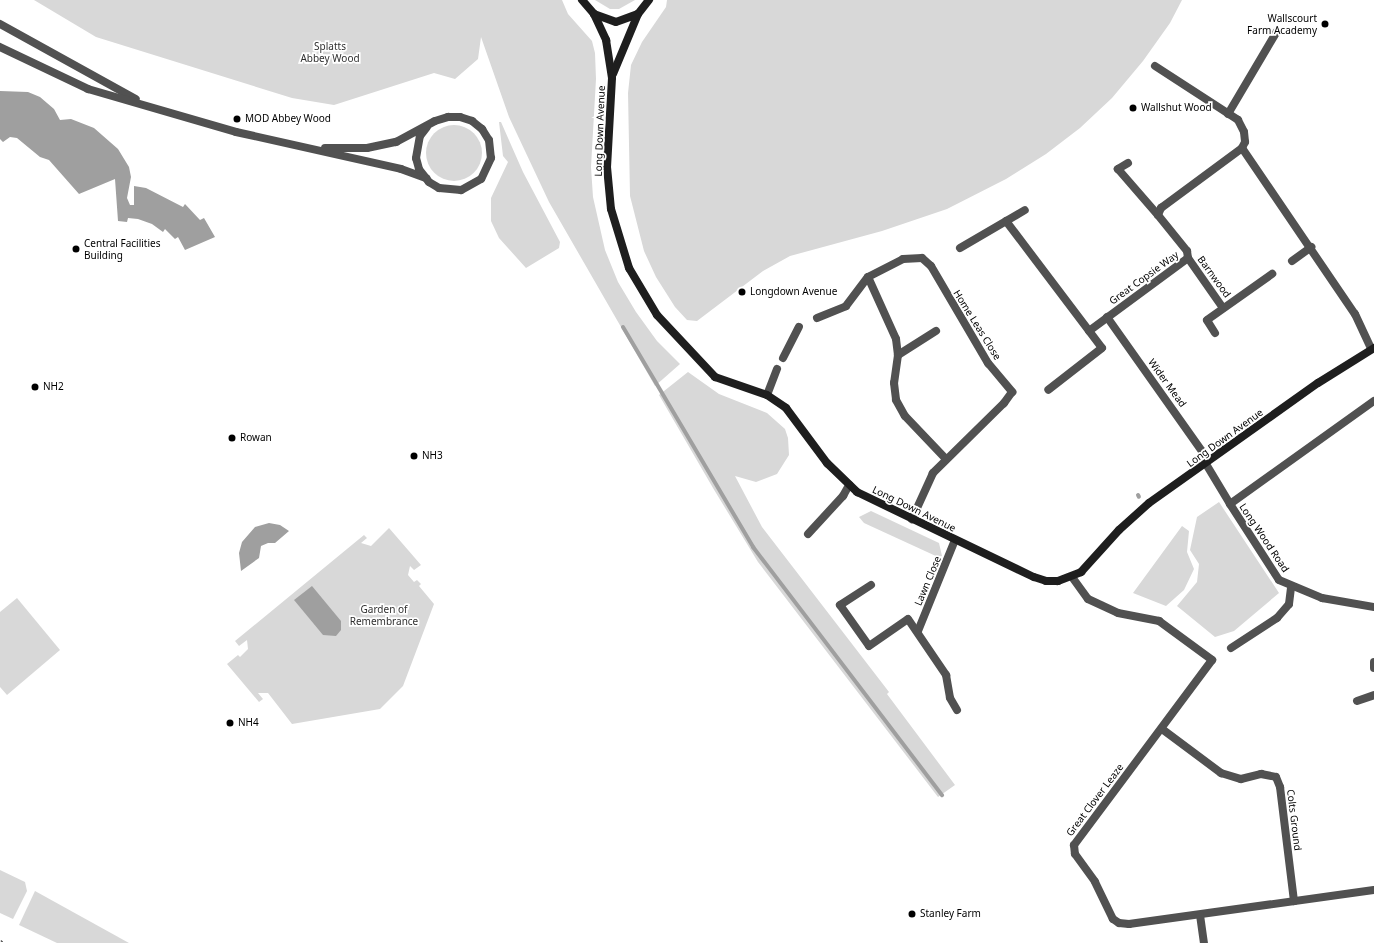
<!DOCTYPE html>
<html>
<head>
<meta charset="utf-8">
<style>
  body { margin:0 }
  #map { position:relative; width:1374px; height:943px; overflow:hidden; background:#fff; font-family:"Noto Sans",sans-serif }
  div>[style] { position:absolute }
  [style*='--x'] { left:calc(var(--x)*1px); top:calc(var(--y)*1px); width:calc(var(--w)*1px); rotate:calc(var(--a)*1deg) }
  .green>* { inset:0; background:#d8d8d8 }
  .round { border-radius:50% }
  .water>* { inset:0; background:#9f9f9f }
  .stream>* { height:4px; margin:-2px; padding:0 2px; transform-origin:2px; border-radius:2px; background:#9f9f9f }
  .street>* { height:8px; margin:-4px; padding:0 4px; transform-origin:4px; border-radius:4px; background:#515151 }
  .secondary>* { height:8px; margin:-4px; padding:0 4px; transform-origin:4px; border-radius:4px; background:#1e1e1e }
  .rail>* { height:4.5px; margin-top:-2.25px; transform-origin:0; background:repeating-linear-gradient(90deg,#fff 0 9px,#000 0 18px); box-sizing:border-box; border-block:1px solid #000 }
  .dots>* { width:11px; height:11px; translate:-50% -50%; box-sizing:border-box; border:2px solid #fff; border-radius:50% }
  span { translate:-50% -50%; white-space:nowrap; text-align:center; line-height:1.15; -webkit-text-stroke:3.5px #fff; paint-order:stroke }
  .poi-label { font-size:10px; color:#000 }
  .right { translate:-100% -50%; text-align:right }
  .left { translate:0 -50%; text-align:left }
  .park-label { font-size:10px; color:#2f2f2f }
  .street-label { font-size:10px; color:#000 }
</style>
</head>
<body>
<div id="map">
  <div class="green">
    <i style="clip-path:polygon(34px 0,562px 0,568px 14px,592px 41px,595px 53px,596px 79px,591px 167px,593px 197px,605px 250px,618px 282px,636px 312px,657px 341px,680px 364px,655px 386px,549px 202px,509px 117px,481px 37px,478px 59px,455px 79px,434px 73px,334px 105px,292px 98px,96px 37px)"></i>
    <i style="clip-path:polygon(595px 0,635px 0,619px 9px,610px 9px)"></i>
    <i style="clip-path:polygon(667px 0,1182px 0,1170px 23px,1143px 61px,1112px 98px,1080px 128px,1046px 154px,1006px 179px,947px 209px,882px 231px,790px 256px,763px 271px,697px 321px,687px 320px,675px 307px,656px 277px,644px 251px,630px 196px,628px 93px,631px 65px,642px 42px,666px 7px)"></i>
    <i style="clip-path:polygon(499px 122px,501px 122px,523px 172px,560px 242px,559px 248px,526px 268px,499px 238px,491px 221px,491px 198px,508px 162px,503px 156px)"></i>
    <i class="round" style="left:426px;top:125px;width:56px;height:56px"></i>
    <i style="clip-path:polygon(688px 372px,719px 394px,767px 413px,785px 429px,788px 438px,789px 455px,777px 474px,756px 482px,735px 476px,762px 527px,889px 692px,887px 694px,955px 785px,938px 797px,758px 562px,713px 488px,659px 395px)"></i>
    <i style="clip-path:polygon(1219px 502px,1279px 593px,1234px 631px,1215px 637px,1177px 606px,1197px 582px,1199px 564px,1190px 550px,1197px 517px)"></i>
    <i style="clip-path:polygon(871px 511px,939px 543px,942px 556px,938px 557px,864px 523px,859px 517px)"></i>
    <i style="clip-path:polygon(1182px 526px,1189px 531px,1187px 552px,1194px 569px,1184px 590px,1166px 606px,1133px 593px)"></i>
    <i style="clip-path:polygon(389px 528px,421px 565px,414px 570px,410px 566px,408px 575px,414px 582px,417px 580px,421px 584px,419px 586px,434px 604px,403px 686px,380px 709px,292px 724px,268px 693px,258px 693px,263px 699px,259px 702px,227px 664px,238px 655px,240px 657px,248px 649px,247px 640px,239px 646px,235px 641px,364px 535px,367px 538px,361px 543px,371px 546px)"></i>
    <i style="clip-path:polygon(17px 598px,60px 650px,7px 695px,0 687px,0 612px)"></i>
    <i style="clip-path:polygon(0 870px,25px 882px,27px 891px,13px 919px,0 913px)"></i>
    <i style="clip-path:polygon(35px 891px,129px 943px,57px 943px,19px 925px)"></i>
  </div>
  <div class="water">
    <i style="clip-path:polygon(0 91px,28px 92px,40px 97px,54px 109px,60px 120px,71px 119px,94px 128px,118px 149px,129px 167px,131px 177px,127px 198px,130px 205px,134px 205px,134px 186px,146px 188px,183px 207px,185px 204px,200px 220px,204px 218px,215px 237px,185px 250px,178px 237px,175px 239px,165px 229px,163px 232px,152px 224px,138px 219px,128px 218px,127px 222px,118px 221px,115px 179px,79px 194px,49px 160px,40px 157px,17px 138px,10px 137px,3px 142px,0 139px)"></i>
    <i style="clip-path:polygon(269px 523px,280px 525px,289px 531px,275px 543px,268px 543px,261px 546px,259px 558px,241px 571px,239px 553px,242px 542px,255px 527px)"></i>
    <i style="clip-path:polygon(312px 586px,341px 621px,341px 630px,336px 636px,323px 635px,294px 600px)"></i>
  </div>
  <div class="stream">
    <i style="--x:623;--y:327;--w:256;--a:59.4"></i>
    <i style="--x:753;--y:547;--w:312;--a:52.7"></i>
    <i style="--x:1138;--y:495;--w:2;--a:63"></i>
  </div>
  <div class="street">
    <i style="--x:0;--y:24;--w:155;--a:28.9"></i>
    <i style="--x:0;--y:47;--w:98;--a:25.5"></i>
    <i style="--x:88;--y:89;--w:154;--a:16.2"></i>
    <i style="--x:236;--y:132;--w:169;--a:12.6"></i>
    <i style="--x:401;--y:169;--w:27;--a:20"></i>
    <i style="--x:1155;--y:66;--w:99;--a:33"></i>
    <i style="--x:1238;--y:120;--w:13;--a:63"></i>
    <i style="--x:1244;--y:132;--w:10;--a:84"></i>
    <i style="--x:1245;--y:142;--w:7;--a:117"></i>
    <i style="--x:1242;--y:148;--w:201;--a:55.8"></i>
    <i style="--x:1355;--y:314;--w:38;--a:65"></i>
    <i style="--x:1228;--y:114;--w:96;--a:-59.4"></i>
    <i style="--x:325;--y:148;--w:42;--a:0"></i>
    <i style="--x:367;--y:148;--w:30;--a:-12"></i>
    <i style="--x:396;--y:142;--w:44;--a:-28.3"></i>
    <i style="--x:435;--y:121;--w:14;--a:-17"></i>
    <i style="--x:448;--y:117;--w:12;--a:0"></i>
    <i style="--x:460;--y:117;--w:13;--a:18"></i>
    <i style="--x:472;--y:121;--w:13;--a:39"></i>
    <i style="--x:482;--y:129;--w:13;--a:58"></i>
    <i style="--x:489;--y:140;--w:18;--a:84"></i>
    <i style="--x:491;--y:158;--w:23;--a:115"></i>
    <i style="--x:481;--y:179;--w:23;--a:151"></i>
    <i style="--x:461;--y:190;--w:22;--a:-175"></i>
    <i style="--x:439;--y:188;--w:12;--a:-149"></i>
    <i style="--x:429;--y:182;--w:16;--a:-128"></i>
    <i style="--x:419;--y:169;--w:11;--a:-105"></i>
    <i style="--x:416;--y:158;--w:22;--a:-80"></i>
    <i style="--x:420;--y:136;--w:11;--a:-52"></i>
    <i style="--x:1128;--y:163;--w:12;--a:149"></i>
    <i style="--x:1118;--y:169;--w:61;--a:49"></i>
    <i style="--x:1006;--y:221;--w:159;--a:52.9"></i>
    <i style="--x:1102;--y:348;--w:68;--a:142.1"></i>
    <i style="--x:960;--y:248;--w:75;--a:-30.3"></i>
    <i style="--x:1188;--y:258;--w:61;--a:55"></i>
    <i style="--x:1292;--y:261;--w:24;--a:-36"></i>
    <i style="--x:868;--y:277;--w:68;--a:65.7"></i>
    <i style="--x:896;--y:339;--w:16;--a:83"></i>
    <i style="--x:898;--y:355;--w:28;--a:98"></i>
    <i style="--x:894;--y:383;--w:17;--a:83"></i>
    <i style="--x:896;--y:400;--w:18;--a:61"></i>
    <i style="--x:905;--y:416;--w:59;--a:46.4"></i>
    <i style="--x:1107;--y:317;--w:164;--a:54.7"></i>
    <i style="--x:1202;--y:451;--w:14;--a:73"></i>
    <i style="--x:1206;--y:464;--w:47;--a:59"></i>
    <i style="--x:1230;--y:504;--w:90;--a:57.2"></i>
    <i style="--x:1279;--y:580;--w:47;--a:22.7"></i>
    <i style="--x:1322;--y:598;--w:53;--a:9.8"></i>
    <i style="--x:817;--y:318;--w:31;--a:-22"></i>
    <i style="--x:846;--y:306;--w:36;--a:-53"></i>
    <i style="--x:868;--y:277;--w:39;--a:-27"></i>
    <i style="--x:903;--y:259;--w:19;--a:-3"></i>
    <i style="--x:922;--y:258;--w:12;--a:42"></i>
    <i style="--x:931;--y:266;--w:113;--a:59.6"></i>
    <i style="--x:988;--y:363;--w:38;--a:50"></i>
    <i style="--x:1012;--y:392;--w:14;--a:126"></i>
    <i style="--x:1004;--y:403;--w:100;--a:135.4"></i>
    <i style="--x:933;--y:473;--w:51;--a:114.5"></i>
    <i style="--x:1089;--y:331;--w:123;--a:-36.4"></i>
    <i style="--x:1188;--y:258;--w:7;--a:-98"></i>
    <i style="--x:1187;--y:251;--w:46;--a:-128.9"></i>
    <i style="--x:1158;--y:215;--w:8;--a:-67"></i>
    <i style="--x:1161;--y:208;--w:101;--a:-36.5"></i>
    <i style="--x:1215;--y:333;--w:15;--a:-122"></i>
    <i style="--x:1207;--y:320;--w:80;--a:-35.3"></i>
    <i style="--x:898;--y:355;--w:45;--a:-32.3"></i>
    <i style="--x:783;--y:358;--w:35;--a:-63"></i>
    <i style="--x:767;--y:395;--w:28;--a:-69"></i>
    <i style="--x:1230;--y:504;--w:177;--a:-35.6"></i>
    <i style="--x:808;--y:534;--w:52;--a:-47.4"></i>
    <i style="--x:843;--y:496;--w:13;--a:-61"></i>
    <i style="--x:1072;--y:577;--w:27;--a:54"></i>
    <i style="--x:1088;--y:599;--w:33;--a:25"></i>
    <i style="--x:1118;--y:613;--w:42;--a:11"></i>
    <i style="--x:1159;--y:621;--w:66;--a:36.3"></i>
    <i style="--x:1212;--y:660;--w:231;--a:126.7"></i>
    <i style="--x:1074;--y:845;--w:9;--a:84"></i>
    <i style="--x:1075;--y:854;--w:34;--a:54"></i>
    <i style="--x:1095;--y:882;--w:41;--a:64.1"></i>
    <i style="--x:1113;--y:919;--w:7;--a:34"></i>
    <i style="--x:1119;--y:923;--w:10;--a:6"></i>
    <i style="--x:1129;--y:924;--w:247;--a:-7.9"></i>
    <i style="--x:871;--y:585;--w:37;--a:147"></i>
    <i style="--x:840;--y:605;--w:50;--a:54.7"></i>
    <i style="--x:869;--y:646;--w:47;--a:-34.7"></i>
    <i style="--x:908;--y:619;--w:68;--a:55.8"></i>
    <i style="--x:946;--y:675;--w:23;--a:80"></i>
    <i style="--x:950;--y:698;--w:14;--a:60"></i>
    <i style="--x:918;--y:631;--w:98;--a:-67.9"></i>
    <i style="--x:1231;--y:648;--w:55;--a:-33.1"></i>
    <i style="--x:1277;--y:618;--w:18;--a:-49"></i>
    <i style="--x:1289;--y:604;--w:17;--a:-83"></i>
    <i style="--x:1374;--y:662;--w:6;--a:90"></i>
    <i style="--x:1357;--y:701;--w:18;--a:-19"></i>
    <i style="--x:1162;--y:729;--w:74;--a:36.7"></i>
    <i style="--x:1221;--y:773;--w:21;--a:17"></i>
    <i style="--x:1241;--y:779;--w:21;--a:-14"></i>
    <i style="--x:1261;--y:774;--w:15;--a:11"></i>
    <i style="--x:1276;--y:777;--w:11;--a:68"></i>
    <i style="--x:1280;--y:787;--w:115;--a:83"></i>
    <i style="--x:1200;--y:915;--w:28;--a:82"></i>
  </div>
  <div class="secondary">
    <i style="--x:582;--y:0;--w:18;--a:49"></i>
    <i style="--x:594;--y:14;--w:23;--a:20"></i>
    <i style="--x:616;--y:22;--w:23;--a:-20"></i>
    <i style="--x:638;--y:14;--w:18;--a:-52"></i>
    <i style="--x:594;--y:14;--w:29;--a:65"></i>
    <i style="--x:606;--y:40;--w:38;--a:81"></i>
    <i style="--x:612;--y:78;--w:89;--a:93.2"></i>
    <i style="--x:607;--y:167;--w:42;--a:84.6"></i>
    <i style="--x:611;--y:209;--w:62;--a:73"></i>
    <i style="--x:629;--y:268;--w:55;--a:59.2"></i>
    <i style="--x:657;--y:315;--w:85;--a:46.9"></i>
    <i style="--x:715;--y:377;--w:55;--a:19.1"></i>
    <i style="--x:767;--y:395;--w:23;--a:34"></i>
    <i style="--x:786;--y:408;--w:69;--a:53.3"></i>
    <i style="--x:827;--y:463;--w:42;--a:44"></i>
    <i style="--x:857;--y:492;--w:196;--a:25.7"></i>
    <i style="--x:1034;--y:577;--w:13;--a:18"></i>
    <i style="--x:1046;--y:581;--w:12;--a:0"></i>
    <i style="--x:1058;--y:581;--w:25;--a:-21"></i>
    <i style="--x:1081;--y:572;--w:57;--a:-47.9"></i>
    <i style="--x:1119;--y:530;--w:40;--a:-42"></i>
    <i style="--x:1149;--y:503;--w:207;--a:-35.4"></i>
    <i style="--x:1318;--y:383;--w:66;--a:-32"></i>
    <i style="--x:613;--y:74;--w:65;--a:-67.4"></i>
  </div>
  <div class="rail">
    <i style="--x:0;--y:942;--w:2;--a:27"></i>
  </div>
  <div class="dots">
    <i style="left:1325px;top:24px;background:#000"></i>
    <i style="left:1133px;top:108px;background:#000"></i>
    <i style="left:237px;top:119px;background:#000"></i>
    <i style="left:76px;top:249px;background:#000"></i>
    <i style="left:742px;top:292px;background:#000"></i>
    <i style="left:35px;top:387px;background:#000"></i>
    <i style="left:232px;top:438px;background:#000"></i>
    <i style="left:414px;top:456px;background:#000"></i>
    <i style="left:230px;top:723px;background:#000"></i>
    <i style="left:912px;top:914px;background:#000"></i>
  </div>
  <div class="poi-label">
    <span class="right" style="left:1317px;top:24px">Wallscourt<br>Farm Academy</span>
    <span class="left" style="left:1141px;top:108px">Wallshut Wood</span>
    <span class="left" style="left:245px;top:119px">MOD Abbey Wood</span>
    <span class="left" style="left:84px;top:249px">Central Facilities<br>Building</span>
    <span class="left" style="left:750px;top:292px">Longdown Avenue</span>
    <span class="left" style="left:43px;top:387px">NH2</span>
    <span class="left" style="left:240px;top:438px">Rowan</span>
    <span class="left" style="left:422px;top:456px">NH3</span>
    <span class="left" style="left:238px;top:723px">NH4</span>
    <span class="left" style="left:920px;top:914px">Stanley Farm</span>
  </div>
  <div class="park-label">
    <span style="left:330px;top:52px">Splatts<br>Abbey Wood</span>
    <span style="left:384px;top:615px">Garden of<br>Remembrance</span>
  </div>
  <div class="street-label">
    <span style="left:600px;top:131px;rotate:-88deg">Long Down Avenue</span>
    <span style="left:1214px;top:277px;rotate:54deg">Barnwood</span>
    <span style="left:1144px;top:278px;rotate:-36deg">Great Copsie Way</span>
    <span style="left:977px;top:325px;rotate:58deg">Home Leas Close</span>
    <span style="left:1167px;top:383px;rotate:54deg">Wider Mead</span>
    <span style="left:1225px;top:438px;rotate:-36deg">Long Down Avenue</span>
    <span style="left:914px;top:509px;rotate:26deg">Long Down Avenue</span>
    <span style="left:1264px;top:538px;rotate:56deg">Long Wood Road</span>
    <span style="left:928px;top:581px;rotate:-67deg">Lawn Close</span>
    <span style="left:1095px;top:800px;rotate:-53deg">Great Clover Leaze</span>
    <span style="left:1294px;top:820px;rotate:83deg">Colts Ground</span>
  </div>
</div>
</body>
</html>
